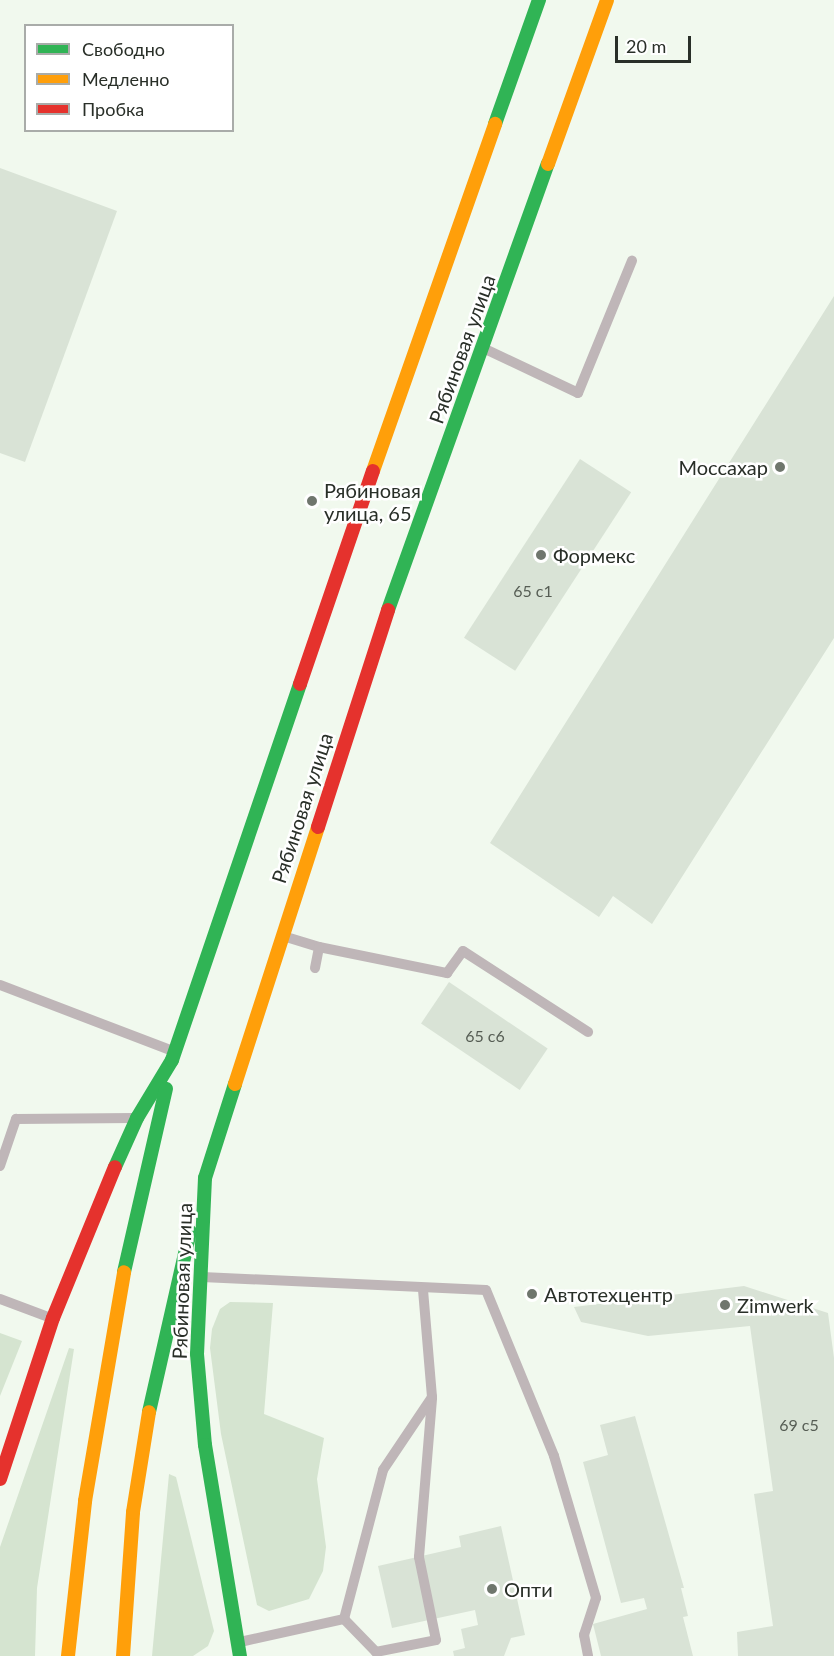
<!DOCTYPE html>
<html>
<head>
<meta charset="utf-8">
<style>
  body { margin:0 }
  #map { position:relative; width:834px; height:1656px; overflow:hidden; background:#f1f9ee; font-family:Lato,sans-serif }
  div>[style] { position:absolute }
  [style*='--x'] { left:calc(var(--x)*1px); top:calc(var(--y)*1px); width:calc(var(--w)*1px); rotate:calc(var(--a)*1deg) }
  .green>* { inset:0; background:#d5e4d0 }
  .building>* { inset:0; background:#d9e3d6; transform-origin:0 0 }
  .lane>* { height:10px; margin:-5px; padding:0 5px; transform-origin:5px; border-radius:5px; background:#bfb6b8 }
  .fast>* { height:14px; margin:-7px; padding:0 7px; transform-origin:7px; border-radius:7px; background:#30b455 }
  .slow>* { height:14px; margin:-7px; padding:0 7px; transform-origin:7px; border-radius:7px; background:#ff9f0a }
  .jam>* { height:14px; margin:-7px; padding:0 7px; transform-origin:7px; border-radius:7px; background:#e5322d }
  .dots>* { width:16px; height:16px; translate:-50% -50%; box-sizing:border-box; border:3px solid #fff; border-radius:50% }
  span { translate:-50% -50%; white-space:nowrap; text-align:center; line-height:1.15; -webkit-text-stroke:5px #fff; paint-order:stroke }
  .number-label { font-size:16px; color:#565d54 }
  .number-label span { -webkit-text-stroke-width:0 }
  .street-label { font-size:20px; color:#292f28 }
  .poi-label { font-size:20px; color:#292f28 }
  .right { translate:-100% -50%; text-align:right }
  .left { translate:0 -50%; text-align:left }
  .legend { position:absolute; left:24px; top:24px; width:210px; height:108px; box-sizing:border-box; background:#fff; border:2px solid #a9aca9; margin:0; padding:8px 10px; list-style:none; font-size:18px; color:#292f28 }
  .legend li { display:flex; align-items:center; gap:12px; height:30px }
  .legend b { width:30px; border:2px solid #a9aca9 }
  .scale { position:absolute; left:615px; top:36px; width:76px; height:27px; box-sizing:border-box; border:3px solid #292f28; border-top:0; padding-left:8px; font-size:18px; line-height:21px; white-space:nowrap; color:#292f28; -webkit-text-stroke:4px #fff; paint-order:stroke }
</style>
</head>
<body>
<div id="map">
  <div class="green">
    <i style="clip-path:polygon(230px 1302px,273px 1303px,264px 1414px,324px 1438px,317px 1479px,326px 1547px,323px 1571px,309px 1599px,269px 1611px,257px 1605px,221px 1434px,210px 1348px,212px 1329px,220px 1309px)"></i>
    <i style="clip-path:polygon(0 1333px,22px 1341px,0 1396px)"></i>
    <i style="clip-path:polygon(69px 1348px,74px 1349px,37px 1588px,35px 1656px,0 1656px,0 1547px)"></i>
    <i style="clip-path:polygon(169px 1474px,176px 1477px,214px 1631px,208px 1646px,193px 1656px,152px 1656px)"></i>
  </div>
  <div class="building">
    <i style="clip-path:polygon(0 168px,117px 211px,25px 462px,0 453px)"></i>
    <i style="clip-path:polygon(834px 296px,834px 638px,652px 924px,613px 896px,599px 917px,490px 843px)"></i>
    <i style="left:580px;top:459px;width:61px;height:213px;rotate:33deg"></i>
    <i style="left:449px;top:982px;width:119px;height:50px;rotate:34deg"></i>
    <i style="clip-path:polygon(744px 1286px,828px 1313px,834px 1358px,834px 1656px,738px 1656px,737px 1632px,773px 1626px,754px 1494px,773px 1491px,750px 1326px,648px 1336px,581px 1322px,574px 1307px)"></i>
    <i style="clip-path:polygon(635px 1416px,684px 1588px,681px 1588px,688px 1616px,683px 1617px,693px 1656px,601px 1656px,593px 1624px,647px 1609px,644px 1598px,621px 1603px,583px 1462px,608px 1455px,600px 1425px)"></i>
    <i style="clip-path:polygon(501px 1526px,525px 1635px,511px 1638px,504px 1656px,454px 1656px,453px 1651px,465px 1648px,461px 1629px,478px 1625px,475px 1610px,392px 1628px,378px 1566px,461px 1547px,459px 1536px)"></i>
  </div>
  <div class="lane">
    <i style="--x:483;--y:348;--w:105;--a:25.3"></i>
    <i style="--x:578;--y:393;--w:143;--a:-67.8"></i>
    <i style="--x:283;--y:936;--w:38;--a:17"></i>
    <i style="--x:319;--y:947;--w:131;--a:11.5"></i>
    <i style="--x:447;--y:973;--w:27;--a:-54"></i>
    <i style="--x:463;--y:951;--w:149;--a:32.9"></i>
    <i style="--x:315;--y:968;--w:21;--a:-79"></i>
    <i style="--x:0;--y:985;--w:185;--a:20.9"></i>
    <i style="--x:0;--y:1166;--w:50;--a:-71.2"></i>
    <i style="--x:16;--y:1119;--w:118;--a:-0.5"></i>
    <i style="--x:202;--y:1277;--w:284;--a:2.6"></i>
    <i style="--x:486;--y:1290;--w:179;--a:67.7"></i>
    <i style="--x:554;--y:1456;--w:148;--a:73.5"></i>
    <i style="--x:596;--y:1598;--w:39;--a:108"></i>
    <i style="--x:584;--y:1635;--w:21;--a:79"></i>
    <i style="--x:0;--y:1299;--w:54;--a:20.4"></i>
    <i style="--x:344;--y:1619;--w:46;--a:45.9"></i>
    <i style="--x:376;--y:1652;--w:61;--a:-11.3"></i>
    <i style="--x:436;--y:1640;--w:85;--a:-101.6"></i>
    <i style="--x:419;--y:1557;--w:159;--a:-85.3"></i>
    <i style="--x:240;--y:1642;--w:107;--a:-12.5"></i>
    <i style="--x:344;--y:1619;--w:154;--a:-75.3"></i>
    <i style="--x:383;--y:1470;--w:88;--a:-56.1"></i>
    <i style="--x:432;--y:1397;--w:107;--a:-94.8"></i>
  </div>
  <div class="fast">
    <i style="--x:495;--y:124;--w:132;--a:-70.5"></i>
    <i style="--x:388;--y:610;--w:474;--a:-70.3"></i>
    <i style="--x:235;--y:1084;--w:99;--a:107.7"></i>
    <i style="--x:205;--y:1178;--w:176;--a:92.6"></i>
    <i style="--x:197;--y:1354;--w:91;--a:85"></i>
    <i style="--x:205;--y:1445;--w:214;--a:80.6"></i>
    <i style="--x:115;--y:1167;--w:54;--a:-65.8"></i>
    <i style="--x:137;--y:1118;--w:68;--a:-58.9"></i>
    <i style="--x:172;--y:1060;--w:397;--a:-71.2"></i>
    <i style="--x:124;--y:1272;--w:188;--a:-77.1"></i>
    <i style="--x:149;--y:1412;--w:185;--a:-77.2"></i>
  </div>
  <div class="slow">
    <i style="--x:548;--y:164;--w:174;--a:-70.2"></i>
    <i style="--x:373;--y:471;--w:368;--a:-70.6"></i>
    <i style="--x:235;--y:1084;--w:270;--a:-72.1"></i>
    <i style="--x:68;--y:1656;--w:156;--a:-83.7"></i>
    <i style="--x:85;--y:1501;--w:232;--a:-80.3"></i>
    <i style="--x:123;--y:1656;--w:144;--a:-86"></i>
    <i style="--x:133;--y:1512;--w:101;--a:-80.9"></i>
  </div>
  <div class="jam">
    <i style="--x:300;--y:684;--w:225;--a:-71.1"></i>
    <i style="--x:318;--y:827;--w:228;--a:-72.1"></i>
    <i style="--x:0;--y:1479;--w:169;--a:-71.8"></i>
    <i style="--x:53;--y:1318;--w:163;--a:-67.7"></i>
  </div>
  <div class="dots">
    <i style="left:780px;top:467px;background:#6f766d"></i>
    <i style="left:312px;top:501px;background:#6f766d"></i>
    <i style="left:541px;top:555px;background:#6f766d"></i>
    <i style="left:532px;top:1294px;background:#6f766d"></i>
    <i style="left:725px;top:1305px;background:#6f766d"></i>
    <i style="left:492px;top:1589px;background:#6f766d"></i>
  </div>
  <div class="number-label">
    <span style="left:533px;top:591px">65 с1</span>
    <span style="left:485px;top:1036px">65 с6</span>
    <span style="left:799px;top:1425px">69 с5</span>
  </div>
  <div class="street-label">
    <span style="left:462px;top:349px;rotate:-70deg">Рябиновая улица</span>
    <span style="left:302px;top:808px;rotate:-72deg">Рябиновая улица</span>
    <span style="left:182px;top:1281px;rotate:-88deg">Рябиновая улица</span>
  </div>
  <div class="poi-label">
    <span class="right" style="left:768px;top:467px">Моссахар</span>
    <span class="left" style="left:324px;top:502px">Рябиновая<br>улица, 65</span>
    <span class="left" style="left:553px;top:555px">Формекс</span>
    <span class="left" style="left:544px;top:1294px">Автотехцентр</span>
    <span class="left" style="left:737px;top:1305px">Zimwerk</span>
    <span class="left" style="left:504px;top:1589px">Опти</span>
  </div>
  <ul class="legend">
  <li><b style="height:8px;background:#30b455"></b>Свободно</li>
  <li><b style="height:8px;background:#ff9f0a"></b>Медленно</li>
  <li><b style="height:8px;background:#e5322d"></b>Пробка</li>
  </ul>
  <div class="scale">20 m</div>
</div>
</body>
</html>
